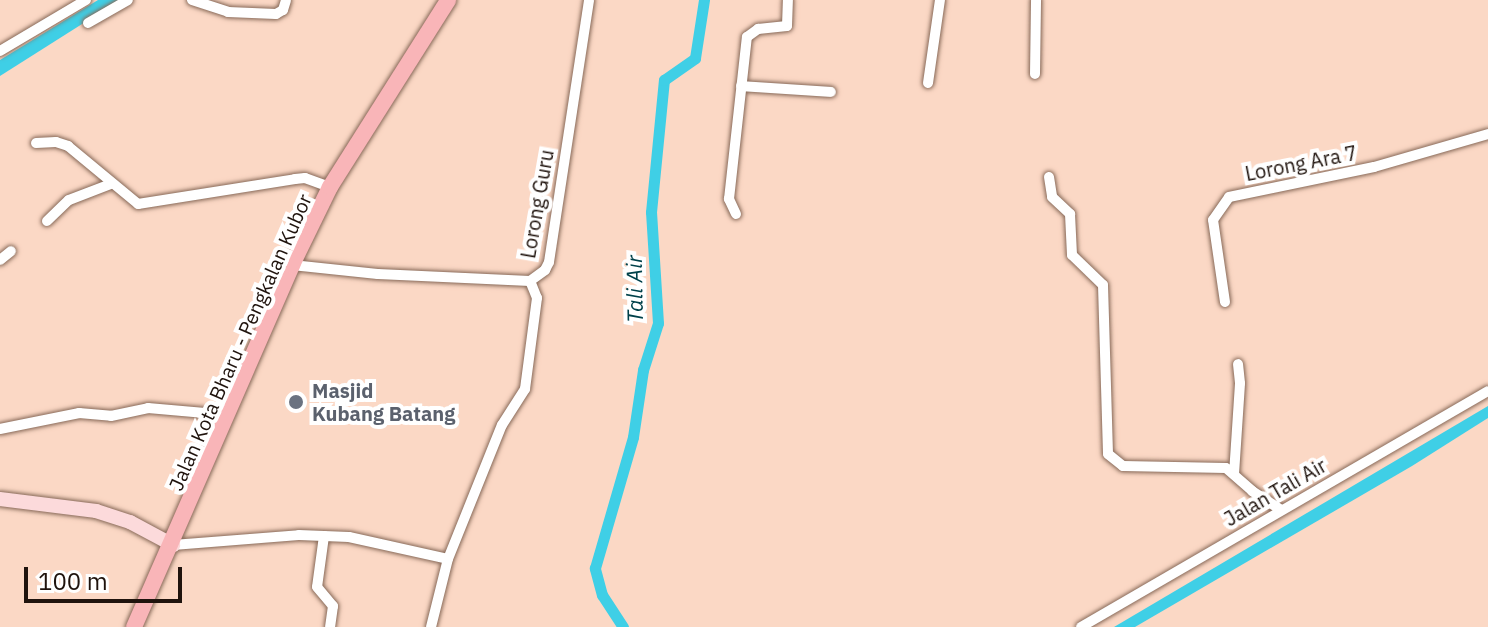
<!DOCTYPE html>
<html>
<head>
<meta charset="utf-8">
<style>
  body { margin:0 }
  #map { position:relative; width:1488px; height:627px; overflow:hidden; background:#fbd8c5; font-family:"IBM Plex Sans",sans-serif }
  div>[style] { position:absolute }
  [style*='--x'] { left:calc(var(--x)*1px); top:calc(var(--y)*1px); width:calc(var(--w)*1px); rotate:calc(var(--a)*1deg) }
  .water>* { inset:0; background:#3fcfe6 }
  .canal>* { height:11px; margin:-5.5px; padding:0 5.5px; transform-origin:5.5px; border-radius:5.5px; background:#3fcfe6 }
  .roads { filter:drop-shadow(0 0 2px #876958) drop-shadow(0 0 2px #876958) }
  .street>* { height:10px; margin:-5px; padding:0 5px; transform-origin:5px; border-radius:5px; background:#fff }
  .secondary>* { height:14px; margin:-7px; padding:0 7px; transform-origin:7px; border-radius:7px; background:#fcdadb }
  .primary>* { height:16px; margin:-8px; padding:0 8px; transform-origin:8px; border-radius:8px; background:#f9b5b8 }
  .dots>* { width:22px; height:22px; translate:-50% -50%; box-sizing:border-box; border:4px solid #fff; border-radius:50% }
  span { translate:-50% -50%; white-space:nowrap; text-align:center; line-height:1.15; -webkit-text-stroke:8px #fff; paint-order:stroke }
  .street-label { font-size:20px; color:#1f130d }
  .worship-label { font-size:20px; color:#5b616d; font-weight:700 }
  .left { translate:0 -50%; text-align:left }
  .water-label { font-size:22px; color:#00414a; font-style:italic }
  .scale { position:absolute; left:24px; top:567px; width:158px; height:36px; box-sizing:border-box; border:4px solid #1f130d; border-top:0; padding-left:10px; font-size:24px; line-height:28px; white-space:nowrap; color:#1f130d; -webkit-text-stroke:6px #fff; paint-order:stroke }
</style>
</head>
<body>
<div id="map">
  <div class="water">
    <i style="clip-path:polygon(98px 0,120px 0,0 76px,0 60px)"></i>
    <i style="clip-path:polygon(1488px 406px,1488px 418px,1412px 466px,1135px 627px,1114px 627px)"></i>
  </div>
  <div class="canal">
    <i style="--x:623;--y:627;--w:38;--a:-123"></i>
    <i style="--x:602;--y:595;--w:28;--a:-105"></i>
    <i style="--x:595;--y:568;--w:136;--a:-73.8"></i>
    <i style="--x:633;--y:437;--w:68;--a:-81.5"></i>
    <i style="--x:643;--y:370;--w:49;--a:-72.3"></i>
    <i style="--x:658;--y:323;--w:111;--a:-93.6"></i>
    <i style="--x:651;--y:212;--w:133;--a:-84.4"></i>
    <i style="--x:664;--y:80;--w:38;--a:-35"></i>
    <i style="--x:695;--y:58;--w:59;--a:-81.2"></i>
  </div>
  <div class="roads">
    <div class="street">
      <i style="--x:192;--y:0;--w:38;--a:18"></i>
      <i style="--x:228;--y:12;--w:48;--a:2.4"></i>
      <i style="--x:276;--y:14;--w:8;--a:-30"></i>
      <i style="--x:283;--y:10;--w:10;--a:-73"></i>
      <i style="--x:88;--y:23;--w:46;--a:-29.9"></i>
      <i style="--x:0;--y:51;--w:100;--a:-30.7"></i>
      <i style="--x:1035;--y:74;--w:74;--a:-89.2"></i>
      <i style="--x:928;--y:83;--w:84;--a:-81.8"></i>
      <i style="--x:741;--y:86;--w:90;--a:3.8"></i>
      <i style="--x:36;--y:143;--w:20;--a:-3"></i>
      <i style="--x:56;--y:142;--w:13;--a:18"></i>
      <i style="--x:68;--y:146;--w:91;--a:39.6"></i>
      <i style="--x:138;--y:204;--w:159;--a:-9"></i>
      <i style="--x:295;--y:179;--w:10;--a:-6"></i>
      <i style="--x:305;--y:178;--w:27;--a:20"></i>
      <i style="--x:1049;--y:177;--w:20;--a:81"></i>
      <i style="--x:1052;--y:197;--w:25;--a:43"></i>
      <i style="--x:1070;--y:214;--w:41;--a:87.2"></i>
      <i style="--x:1072;--y:255;--w:43;--a:44.1"></i>
      <i style="--x:1103;--y:285;--w:169;--a:88.3"></i>
      <i style="--x:1108;--y:454;--w:19;--a:39"></i>
      <i style="--x:1123;--y:466;--w:103;--a:1.1"></i>
      <i style="--x:1226;--y:468;--w:35;--a:41"></i>
      <i style="--x:1252;--y:491;--w:33;--a:33"></i>
      <i style="--x:736;--y:214;--w:17;--a:-115"></i>
      <i style="--x:729;--y:199;--w:163;--a:-83.7"></i>
      <i style="--x:747;--y:37;--w:14;--a:-36"></i>
      <i style="--x:758;--y:29;--w:29;--a:-6"></i>
      <i style="--x:787;--y:26;--w:26;--a:-88"></i>
      <i style="--x:47;--y:221;--w:30;--a:-44"></i>
      <i style="--x:69;--y:200;--w:45;--a:-20.9"></i>
      <i style="--x:0;--y:260;--w:14;--a:-39"></i>
      <i style="--x:292;--y:265;--w:86;--a:6"></i>
      <i style="--x:378;--y:274;--w:152;--a:2.6"></i>
      <i style="--x:530;--y:281;--w:19;--a:-36"></i>
      <i style="--x:545;--y:270;--w:9;--a:-63"></i>
      <i style="--x:549;--y:262;--w:265;--a:-81.3"></i>
      <i style="--x:1225;--y:302;--w:83;--a:-98.3"></i>
      <i style="--x:1213;--y:220;--w:28;--a:-55"></i>
      <i style="--x:1229;--y:197;--w:148;--a:-11.7"></i>
      <i style="--x:1374;--y:167;--w:119;--a:-16.1"></i>
      <i style="--x:0;--y:429;--w:81;--a:-11.4"></i>
      <i style="--x:79;--y:413;--w:32;--a:5"></i>
      <i style="--x:111;--y:416;--w:38;--a:-12"></i>
      <i style="--x:148;--y:408;--w:80;--a:5"></i>
      <i style="--x:1234;--y:474;--w:91;--a:-86.2"></i>
      <i style="--x:1240;--y:383;--w:19;--a:-96"></i>
      <i style="--x:324;--y:536;--w:51;--a:97.8"></i>
      <i style="--x:317;--y:587;--w:25;--a:50"></i>
      <i style="--x:333;--y:606;--w:21;--a:98"></i>
      <i style="--x:173;--y:545;--w:126;--a:-4.5"></i>
      <i style="--x:299;--y:535;--w:50;--a:2.3"></i>
      <i style="--x:349;--y:537;--w:101;--a:12.5"></i>
      <i style="--x:431;--y:627;--w:70;--a:-76"></i>
      <i style="--x:448;--y:559;--w:144;--a:-68.1"></i>
      <i style="--x:502;--y:425;--w:43;--a:-57.4"></i>
      <i style="--x:525;--y:389;--w:92;--a:-82.5"></i>
      <i style="--x:537;--y:298;--w:18;--a:-112"></i>
      <i style="--x:1081;--y:627;--w:470;--a:-30.1"></i>
    </div>
    <div class="secondary">
      <i style="--x:0;--y:499;--w:97;--a:7.1"></i>
      <i style="--x:96;--y:511;--w:36;--a:18"></i>
      <i style="--x:130;--y:522;--w:49;--a:28.1"></i>
    </div>
    <div class="primary">
      <i style="--x:134;--y:627;--w:395;--a:-66.4"></i>
      <i style="--x:292;--y:265;--w:87;--a:-64"></i>
      <i style="--x:330;--y:187;--w:221;--a:-57.7"></i>
    </div>
  </div>
  <div class="dots">
    <i style="left:296px;top:402px;background:#6b7280"></i>
  </div>
  <div class="street-label">
    <span style="left:1301px;top:163px;rotate:-11deg">Lorong Ara 7</span>
    <span style="left:537px;top:204px;rotate:-80deg">Lorong Guru</span>
    <span style="left:240px;top:342px;rotate:-66deg">Jalan Kota Bharu - Pengkalan Kubor</span>
    <span style="left:1275px;top:492px;rotate:-30deg">Jalan Tali Air</span>
  </div>
  <div class="worship-label">
    <span class="left" style="left:312px;top:402px">Masjid<br>Kubang Batang</span>
  </div>
  <div class="water-label">
    <span style="left:634px;top:289px;rotate:-91deg">Tali Air</span>
  </div>
  <div class="scale">100 m</div>
</div>
</body>
</html>
